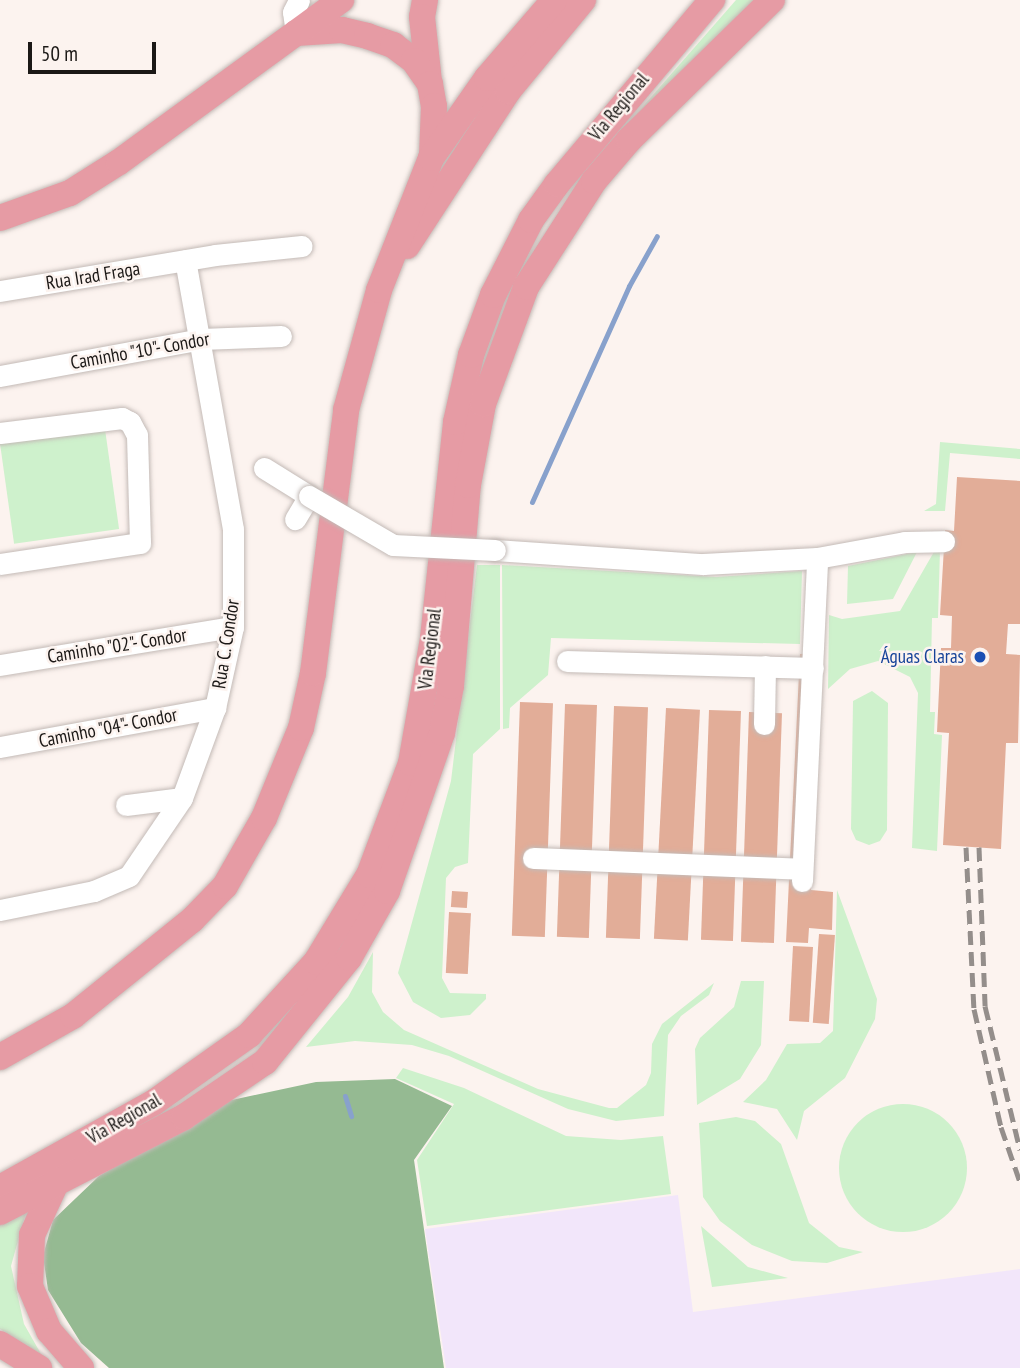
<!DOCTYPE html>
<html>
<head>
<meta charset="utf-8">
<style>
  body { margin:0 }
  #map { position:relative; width:1020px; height:1368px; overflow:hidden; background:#fcf3ef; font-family:"PT Sans Narrow",sans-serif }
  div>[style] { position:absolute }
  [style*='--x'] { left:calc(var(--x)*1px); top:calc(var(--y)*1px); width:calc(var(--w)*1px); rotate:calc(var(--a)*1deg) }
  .industrial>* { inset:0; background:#f2e6fa }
  .green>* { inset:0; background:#cef1cc; transform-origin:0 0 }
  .round { border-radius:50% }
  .forest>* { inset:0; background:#95ba92 }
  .stream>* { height:5px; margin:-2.5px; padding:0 2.5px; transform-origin:2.5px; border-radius:2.5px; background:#88a1cc }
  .building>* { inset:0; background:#e2ad98; transform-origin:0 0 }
  .roads { filter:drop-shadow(0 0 2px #c3bab6) drop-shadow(0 0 2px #c3bab6) }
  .minor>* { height:21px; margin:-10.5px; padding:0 10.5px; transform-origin:10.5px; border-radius:10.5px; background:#fff }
  .major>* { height:26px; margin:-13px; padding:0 13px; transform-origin:13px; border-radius:13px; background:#e69ba4 }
  .rail>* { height:5px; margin-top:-2.5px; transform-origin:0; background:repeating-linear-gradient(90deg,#948e8b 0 14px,transparent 0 21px) }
  .bridges { filter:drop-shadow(0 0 2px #c3bab6) drop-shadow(0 0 2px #c3bab6) }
  .minor-bridge>* { height:21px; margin:-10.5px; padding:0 10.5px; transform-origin:10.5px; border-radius:10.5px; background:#fff }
  .dots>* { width:19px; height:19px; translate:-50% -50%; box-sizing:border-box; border:4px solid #fcf3ef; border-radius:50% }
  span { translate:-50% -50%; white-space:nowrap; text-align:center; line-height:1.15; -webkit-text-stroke:5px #fcf3ef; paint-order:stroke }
  .street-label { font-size:19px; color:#1b1816 }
  .transit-label { font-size:19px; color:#164399 }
  .right { translate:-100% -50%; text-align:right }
  .scale { position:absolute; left:28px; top:42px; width:128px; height:32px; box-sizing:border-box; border:4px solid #1b1816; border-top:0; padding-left:9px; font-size:21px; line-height:24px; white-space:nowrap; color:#1b1816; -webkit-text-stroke:5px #fcf3ef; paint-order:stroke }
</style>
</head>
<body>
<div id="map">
  <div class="industrial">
    <i style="clip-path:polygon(678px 1195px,693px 1312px,1020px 1269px,1020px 1368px,446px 1368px,425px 1229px)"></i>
  </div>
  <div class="green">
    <i style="clip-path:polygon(736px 0,756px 0,608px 149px,645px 104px)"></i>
    <i style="left:105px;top:429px;width:101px;height:106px;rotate:82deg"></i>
    <i style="clip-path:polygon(940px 442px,1020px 449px,1020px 459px,950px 453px,945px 511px,924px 511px,936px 504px)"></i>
    <i style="clip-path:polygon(935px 550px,940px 550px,938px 618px,932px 618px,930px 712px,935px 712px,934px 734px,942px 735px,937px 851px,912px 848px,918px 693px,910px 677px,878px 661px,850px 669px,828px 689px,829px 615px,842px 619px,900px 611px)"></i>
    <i style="clip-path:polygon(917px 552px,893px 599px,847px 604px,848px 566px)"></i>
    <i style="clip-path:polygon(477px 565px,500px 565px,500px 729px,473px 754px,468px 863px,455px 867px,446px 878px,442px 978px,450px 993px,486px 994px,486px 999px,470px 1015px,441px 1018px,413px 1002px,398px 973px,451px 781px)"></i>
    <i style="clip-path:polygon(502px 565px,716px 577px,802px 571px,800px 644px,551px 638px,548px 675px,510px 708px,509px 728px,503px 729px)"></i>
    <i style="clip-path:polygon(872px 691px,888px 703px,887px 830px,880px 841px,869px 845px,856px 840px,851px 829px,853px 701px)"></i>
    <i style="clip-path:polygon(837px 890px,877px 999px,875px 1019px,845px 1078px,804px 1111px,797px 1140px,777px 1109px,743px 1102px,766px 1080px,787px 1044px,820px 1043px,833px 1031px)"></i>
    <i style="clip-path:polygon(373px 952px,372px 992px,383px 1012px,404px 1030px,538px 1089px,609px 1108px,617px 1108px,646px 1085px,651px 1073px,652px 1044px,662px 1024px,714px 983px,709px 995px,681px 1016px,668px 1035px,664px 1116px,616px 1121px,568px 1109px,449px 1056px,412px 1045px,355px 1041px,306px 1047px,348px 997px)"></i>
    <i style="clip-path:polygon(741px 981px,764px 981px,761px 1045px,740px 1079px,697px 1105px,695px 1049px,700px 1038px,734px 1007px)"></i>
    <i style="clip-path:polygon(403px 1068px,464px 1088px,566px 1136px,621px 1140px,663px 1136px,671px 1194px,427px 1226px,417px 1160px,454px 1104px,396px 1078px)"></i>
    <i class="round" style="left:839px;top:1104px;width:128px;height:128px"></i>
    <i style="clip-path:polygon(736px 1117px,755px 1121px,781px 1144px,809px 1223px,839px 1247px,863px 1252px,827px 1263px,792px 1261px,752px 1245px,720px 1221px,703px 1197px,699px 1123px)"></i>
    <i style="clip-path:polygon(28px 1205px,11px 1266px,24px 1324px,41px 1354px,0 1329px,0 1219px)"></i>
    <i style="clip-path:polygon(701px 1226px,748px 1267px,788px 1278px,712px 1287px)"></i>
  </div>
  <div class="forest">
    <i style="clip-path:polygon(395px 1079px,452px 1106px,414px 1160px,444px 1368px,109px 1368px,81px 1343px,48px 1290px,43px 1256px,53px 1220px,99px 1176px,227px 1101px,316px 1082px)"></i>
  </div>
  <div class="stream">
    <i style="--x:532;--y:502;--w:237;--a:-65.8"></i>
    <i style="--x:629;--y:286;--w:57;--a:-60.8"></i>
    <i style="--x:345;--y:1096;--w:21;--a:73"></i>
  </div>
  <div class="building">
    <i style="clip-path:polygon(957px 477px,1020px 481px,1020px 624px,1008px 624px,1006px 654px,1020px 655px,1018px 743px,1006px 743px,1001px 849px,943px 845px,949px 733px,937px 732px,941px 648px,951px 648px,952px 616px,940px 615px,945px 530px,954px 531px)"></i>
    <i style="clip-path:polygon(822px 653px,811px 890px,833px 892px,832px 930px,809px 928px,808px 943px,786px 942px,800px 654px)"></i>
    <i style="left:520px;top:702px;width:33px;height:234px;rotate:2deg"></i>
    <i style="left:565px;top:704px;width:32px;height:233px;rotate:2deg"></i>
    <i style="left:614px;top:706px;width:34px;height:232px;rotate:2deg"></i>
    <i style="left:666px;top:708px;width:34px;height:231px;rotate:3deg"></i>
    <i style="left:709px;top:710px;width:32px;height:230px;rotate:2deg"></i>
    <i style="left:749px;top:712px;width:33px;height:230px;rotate:2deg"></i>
    <i style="left:452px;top:891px;width:16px;height:16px;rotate:4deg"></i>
    <i style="left:449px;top:912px;width:22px;height:61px;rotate:3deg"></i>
    <i style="left:819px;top:934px;width:16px;height:89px;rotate:4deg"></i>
    <i style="left:793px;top:946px;width:20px;height:75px;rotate:3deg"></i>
  </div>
  <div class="roads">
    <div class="minor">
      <i style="--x:296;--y:33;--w:21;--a:-98"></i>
      <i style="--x:293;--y:12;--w:13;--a:-63"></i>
      <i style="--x:0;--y:291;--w:218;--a:-9.5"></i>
      <i style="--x:215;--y:255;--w:87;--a:-5.9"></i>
      <i style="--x:0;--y:376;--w:204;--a:-10.4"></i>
      <i style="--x:201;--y:339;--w:80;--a:-2.1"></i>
      <i style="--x:0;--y:433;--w:123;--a:-7"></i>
      <i style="--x:122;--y:418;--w:9;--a:27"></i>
      <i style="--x:130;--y:422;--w:15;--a:62"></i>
      <i style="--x:137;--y:435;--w:108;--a:88.4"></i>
      <i style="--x:140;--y:543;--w:142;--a:171.5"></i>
      <i style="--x:264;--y:468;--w:53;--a:31.9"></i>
      <i style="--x:309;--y:496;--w:27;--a:121"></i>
      <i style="--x:495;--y:550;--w:208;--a:3.9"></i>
      <i style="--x:703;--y:564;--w:114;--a:-3"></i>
      <i style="--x:817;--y:558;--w:89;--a:-10.3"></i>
      <i style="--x:905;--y:542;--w:39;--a:-1"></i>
      <i style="--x:567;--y:661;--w:246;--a:1.6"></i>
      <i style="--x:0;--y:665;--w:236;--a:-9.3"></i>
      <i style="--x:764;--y:724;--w:58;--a:-89"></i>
      <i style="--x:0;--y:747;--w:219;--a:-10.3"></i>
      <i style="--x:126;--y:805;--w:56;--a:-7.1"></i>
      <i style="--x:533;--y:858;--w:269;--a:2.3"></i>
      <i style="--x:802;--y:881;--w:323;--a:-87.3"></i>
      <i style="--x:0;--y:910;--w:96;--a:-11.4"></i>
      <i style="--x:94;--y:891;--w:38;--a:-23"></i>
      <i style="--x:129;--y:876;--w:94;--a:-55.8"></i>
      <i style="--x:182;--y:798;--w:96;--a:-69.9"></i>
      <i style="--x:215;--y:708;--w:83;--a:-77.5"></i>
      <i style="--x:233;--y:627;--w:98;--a:-90"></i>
      <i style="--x:233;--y:529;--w:273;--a:-100.1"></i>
    </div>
    <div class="major">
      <i style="--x:425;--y:0;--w:17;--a:100"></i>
      <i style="--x:422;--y:17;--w:64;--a:83.8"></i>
      <i style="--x:296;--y:33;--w:46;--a:-3.7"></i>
      <i style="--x:342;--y:30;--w:26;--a:13"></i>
      <i style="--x:367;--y:36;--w:28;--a:19"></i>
      <i style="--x:393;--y:45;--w:26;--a:37"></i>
      <i style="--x:414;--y:61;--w:28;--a:55"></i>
      <i style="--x:430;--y:84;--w:22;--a:80"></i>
      <i style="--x:434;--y:106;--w:50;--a:92.3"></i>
      <i style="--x:0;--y:218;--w:74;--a:-19.7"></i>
      <i style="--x:70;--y:193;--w:58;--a:-32.3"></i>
      <i style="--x:119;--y:162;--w:275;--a:-36.1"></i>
      <i style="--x:407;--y:246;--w:185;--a:-56.9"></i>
      <i style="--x:508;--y:91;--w:118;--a:-50.5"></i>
      <i style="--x:0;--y:1057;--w:84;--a:-29.3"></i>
      <i style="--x:73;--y:1016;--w:153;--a:-38.9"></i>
      <i style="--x:192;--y:920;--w:47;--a:-45.9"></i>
      <i style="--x:225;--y:886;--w:78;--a:-60.2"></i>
      <i style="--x:264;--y:818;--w:97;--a:-67.7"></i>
      <i style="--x:301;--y:728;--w:56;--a:-77.7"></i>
      <i style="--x:313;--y:673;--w:265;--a:-82.8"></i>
      <i style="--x:346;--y:410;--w:124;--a:-74.6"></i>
      <i style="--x:379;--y:290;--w:142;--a:-68.5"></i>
      <i style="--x:431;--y:158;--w:98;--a:-55"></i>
      <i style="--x:487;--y:78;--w:103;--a:-49.3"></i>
      <i style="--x:56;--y:1183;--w:57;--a:114.8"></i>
      <i style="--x:32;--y:1235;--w:51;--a:92.2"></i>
      <i style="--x:30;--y:1286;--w:49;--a:67.1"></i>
      <i style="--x:49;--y:1331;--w:49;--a:49.1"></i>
      <i style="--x:0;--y:1188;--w:175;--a:-29.1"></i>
      <i style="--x:153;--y:1103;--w:118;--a:-35.3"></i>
      <i style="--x:249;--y:1035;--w:99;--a:-47.5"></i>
      <i style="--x:316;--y:962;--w:102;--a:-58.7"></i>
      <i style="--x:369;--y:875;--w:120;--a:-69.4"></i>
      <i style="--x:411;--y:763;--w:127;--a:-80"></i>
      <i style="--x:433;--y:638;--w:217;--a:-83.9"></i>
      <i style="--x:456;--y:422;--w:69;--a:-77.4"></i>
      <i style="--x:471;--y:355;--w:64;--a:-69.9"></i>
      <i style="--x:493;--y:295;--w:84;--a:-63.1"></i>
      <i style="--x:531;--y:220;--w:44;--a:-54.2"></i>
      <i style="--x:557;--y:184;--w:241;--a:-49.9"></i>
      <i style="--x:0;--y:1212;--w:207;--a:-27.3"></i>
      <i style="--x:184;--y:1117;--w:98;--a:-34.2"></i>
      <i style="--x:265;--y:1062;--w:134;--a:-51.1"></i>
      <i style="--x:349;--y:958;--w:77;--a:-60.4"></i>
      <i style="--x:387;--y:891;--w:167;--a:-70.8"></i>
      <i style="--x:442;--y:733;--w:48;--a:-79.2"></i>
      <i style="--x:451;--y:686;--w:202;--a:-85.2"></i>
      <i style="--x:468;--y:485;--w:82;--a:-79.5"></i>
      <i style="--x:483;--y:404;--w:125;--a:-69.8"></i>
      <i style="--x:526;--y:287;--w:126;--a:-57.3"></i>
      <i style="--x:594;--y:181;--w:54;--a:-49.5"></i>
      <i style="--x:629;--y:140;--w:200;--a:-44.4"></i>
      <i style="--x:0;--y:1344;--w:46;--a:31.6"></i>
    </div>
  </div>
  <div class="rail">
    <i style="--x:966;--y:847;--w:162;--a:87.2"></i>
    <i style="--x:974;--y:1009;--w:121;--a:77.1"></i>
    <i style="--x:1001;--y:1127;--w:58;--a:70.9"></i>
    <i style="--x:979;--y:847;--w:159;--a:87.8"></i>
    <i style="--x:985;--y:1006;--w:148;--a:76.3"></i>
  </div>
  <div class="bridges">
    <div class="minor-bridge">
      <i style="--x:309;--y:496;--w:97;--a:30.3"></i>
      <i style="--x:393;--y:545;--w:102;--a:2.8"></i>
    </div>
  </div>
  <div class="dots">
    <i style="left:980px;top:657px;background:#1a4fb4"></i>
  </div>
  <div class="street-label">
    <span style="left:619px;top:107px;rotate:-50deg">Via Regional</span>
    <span style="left:93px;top:276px;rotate:-9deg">Rua Irad Fraga</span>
    <span style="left:140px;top:351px;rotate:-10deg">Caminho "10"- Condor</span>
    <span style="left:226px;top:644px;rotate:-81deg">Rua C. Condor</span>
    <span style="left:117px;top:646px;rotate:-9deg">Caminho "02"- Condor</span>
    <span style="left:430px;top:649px;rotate:-83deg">Via Regional</span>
    <span style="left:108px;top:728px;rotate:-11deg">Caminho "04"- Condor</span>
    <span style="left:124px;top:1119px;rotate:-30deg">Via Regional</span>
  </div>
  <div class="transit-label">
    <span class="right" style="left:964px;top:657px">Águas Claras</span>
  </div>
  <div class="scale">50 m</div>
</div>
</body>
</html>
